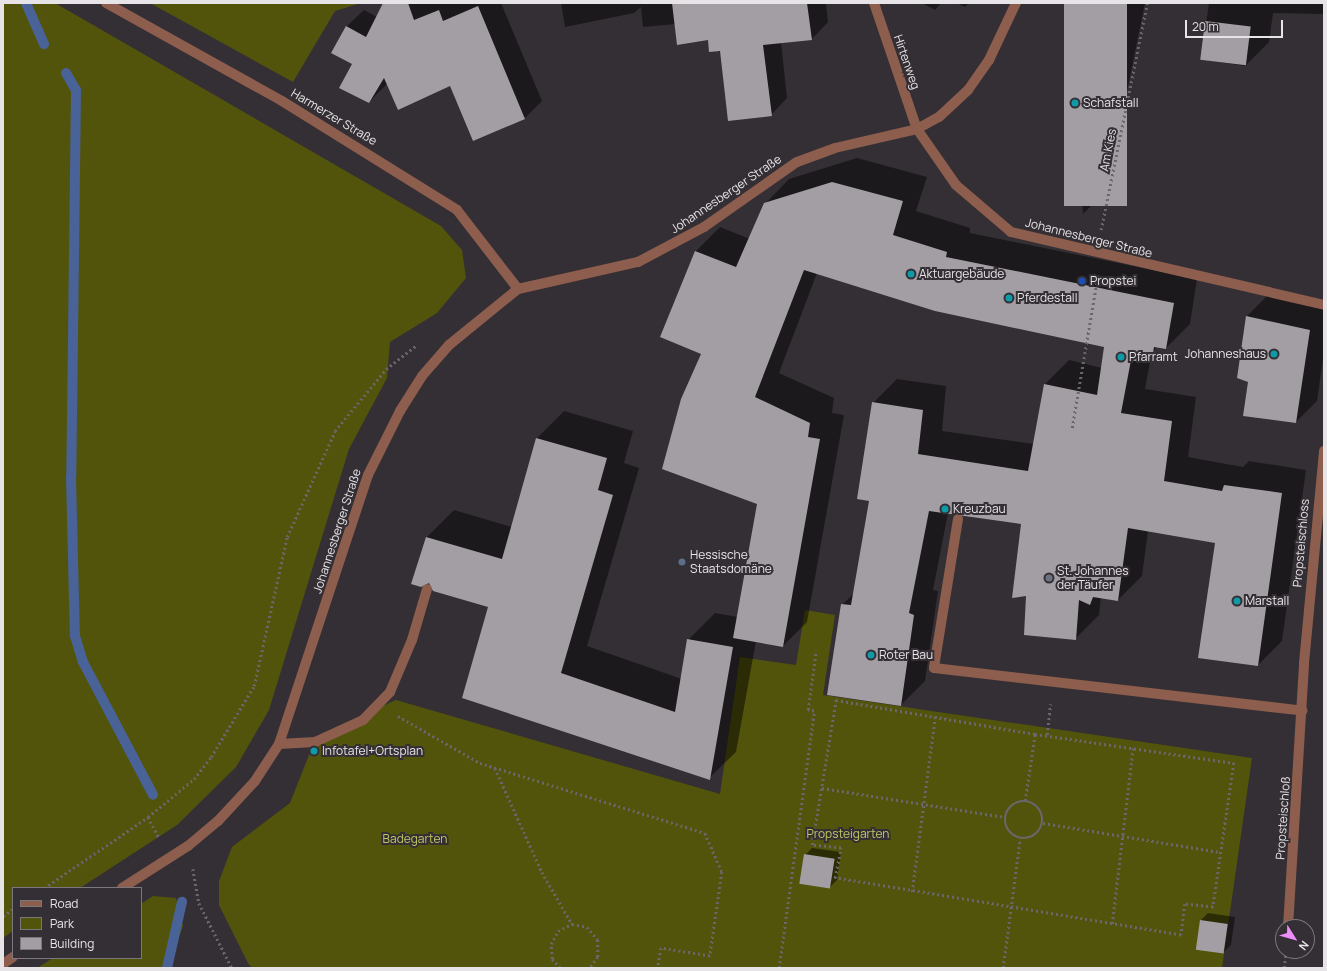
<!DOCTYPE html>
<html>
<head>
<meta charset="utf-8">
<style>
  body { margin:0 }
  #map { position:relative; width:1327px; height:971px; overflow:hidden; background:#342f34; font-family:Manrope,sans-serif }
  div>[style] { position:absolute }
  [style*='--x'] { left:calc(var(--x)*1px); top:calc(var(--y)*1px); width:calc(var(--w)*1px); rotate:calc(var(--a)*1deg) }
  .green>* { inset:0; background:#52540c }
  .shadow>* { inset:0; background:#0007 }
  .stream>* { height:10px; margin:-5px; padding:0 5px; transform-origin:5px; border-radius:5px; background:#496298 }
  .building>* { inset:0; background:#a39ea3; transform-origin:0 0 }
  .path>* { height:2.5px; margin-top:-1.25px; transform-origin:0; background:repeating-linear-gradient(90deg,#6b666b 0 2px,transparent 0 5px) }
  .path>.ring { margin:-1.25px; padding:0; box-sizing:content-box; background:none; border:2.5px solid #6b666b; border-radius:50% }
  .service>* { height:10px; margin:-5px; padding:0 5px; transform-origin:5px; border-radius:5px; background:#8d5d4d }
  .minor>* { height:10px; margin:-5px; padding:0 5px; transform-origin:5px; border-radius:5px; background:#8d5d4d }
  .tertiary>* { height:10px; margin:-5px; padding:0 5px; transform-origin:5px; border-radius:5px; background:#8d5d4d }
  .dots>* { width:11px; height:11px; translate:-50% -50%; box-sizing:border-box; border:2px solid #342f34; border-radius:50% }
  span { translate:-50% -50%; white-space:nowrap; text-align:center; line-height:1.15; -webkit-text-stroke:4px #342f34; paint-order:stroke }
  .street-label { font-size:12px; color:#e7e4e7 }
  .poi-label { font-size:12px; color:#e7e4e7 }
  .left { translate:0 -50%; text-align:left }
  .right { translate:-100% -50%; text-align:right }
  .park-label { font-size:12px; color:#c1c663 }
  .frame { position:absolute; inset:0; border:4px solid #e7e4e7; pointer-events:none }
  .legend { position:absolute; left:12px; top:887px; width:130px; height:72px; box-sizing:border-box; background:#342f34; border:1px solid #7c777c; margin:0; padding:5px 7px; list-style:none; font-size:12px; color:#e7e4e7 }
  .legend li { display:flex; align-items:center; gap:8px; height:20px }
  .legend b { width:20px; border:1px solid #7c777c }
  .north { position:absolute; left:1275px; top:919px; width:40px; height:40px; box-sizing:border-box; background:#342f34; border:1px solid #7c777c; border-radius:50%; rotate:127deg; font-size:11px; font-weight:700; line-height:16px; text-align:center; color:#e7e4e7 }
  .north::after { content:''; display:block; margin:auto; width:14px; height:18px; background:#ed8cfa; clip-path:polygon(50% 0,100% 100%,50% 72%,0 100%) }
  .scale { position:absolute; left:1185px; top:20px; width:98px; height:18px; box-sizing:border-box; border:2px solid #e7e4e7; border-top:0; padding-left:5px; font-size:12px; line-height:14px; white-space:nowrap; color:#e7e4e7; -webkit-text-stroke:3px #342f34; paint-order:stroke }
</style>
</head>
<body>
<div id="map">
  <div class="green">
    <i style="clip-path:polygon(3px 3px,55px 3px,441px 226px,462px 250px,466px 278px,437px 313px,390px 342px,387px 378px,349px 449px,269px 710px,236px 767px,177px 825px,80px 888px,13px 888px,13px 931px,3px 938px)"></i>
    <i style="clip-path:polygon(150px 3px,361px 3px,335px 11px,293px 82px)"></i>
    <i style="clip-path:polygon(805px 610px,835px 615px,823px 695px,1252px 758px,1222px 968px,252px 968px,248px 963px,219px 905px,219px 881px,232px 847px,290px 803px,311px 750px,336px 727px,396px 700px,720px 794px,740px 657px,796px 665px)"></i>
    <i style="clip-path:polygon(153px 896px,176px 898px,183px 926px,168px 968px,37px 968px,53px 958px,141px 958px,141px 904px)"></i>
  </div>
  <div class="shadow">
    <i style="clip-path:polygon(384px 3px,501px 3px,542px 101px,525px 118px,451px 85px,388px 83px,369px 102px,353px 63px,346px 27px,364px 10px,377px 17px)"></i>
    <i style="clip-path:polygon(561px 3px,826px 3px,828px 22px,812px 39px,781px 42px,787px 98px,771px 115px,709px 39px,676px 24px,643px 27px,641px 7px,634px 13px,565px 27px)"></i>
    <i style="clip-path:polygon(922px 3px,941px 3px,935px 10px)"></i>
    <i style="clip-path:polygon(957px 3px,969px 3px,965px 7px)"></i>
    <i style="clip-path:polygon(1065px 3px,1145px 3px,1107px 190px,1083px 214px)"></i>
    <i style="clip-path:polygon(1209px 3px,1324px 3px,1324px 14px,1273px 13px,1269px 42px,1245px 66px,1201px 59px)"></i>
    <i style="clip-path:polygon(857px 158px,927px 177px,916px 211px,970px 228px,970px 233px,1197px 279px,1190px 324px,1166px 348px,1158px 346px,1152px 352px,1145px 389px,1196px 397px,1188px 457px,1243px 467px,1249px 461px,1306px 470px,1282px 641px,1258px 665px,1216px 542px,1148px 531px,1142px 576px,1118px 600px,1101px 597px,1099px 615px,1075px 639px,1027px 595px,1022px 523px,948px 513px,933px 590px,938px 591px,925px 681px,901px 705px,842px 605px,854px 593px,871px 500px,873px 403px,897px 379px,946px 386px,942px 431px,1034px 444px,1045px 384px,1069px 360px,1102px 368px,1105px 346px,817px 273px,779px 373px,834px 398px,832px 413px,844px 415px,807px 622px,783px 646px,756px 641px,736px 752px,709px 778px,463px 698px,489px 607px,430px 582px,412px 583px,427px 537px,454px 510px,512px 527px,537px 438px,564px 411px,633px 431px,624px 463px,639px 468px,587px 646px,682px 679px,688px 640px,715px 613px,738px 617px,758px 503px,702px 354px,661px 337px,696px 251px,720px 227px,750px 239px,765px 204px,789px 179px)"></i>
    <i style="clip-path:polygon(1268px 295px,1324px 308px,1324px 352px,1317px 401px,1296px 422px,1247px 316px)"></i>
    <i style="clip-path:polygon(812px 848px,841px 852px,837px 880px,830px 887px,805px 855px)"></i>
    <i style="clip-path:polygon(1208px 913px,1235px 917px,1231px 945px,1224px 952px,1201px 920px)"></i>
  </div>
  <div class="stream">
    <i style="--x:26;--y:3;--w:45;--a:66.3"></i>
    <i style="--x:66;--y:73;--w:20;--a:60"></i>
    <i style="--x:76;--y:90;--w:387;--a:90.7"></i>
    <i style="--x:71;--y:477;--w:159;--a:88.6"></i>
    <i style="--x:75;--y:636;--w:27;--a:73"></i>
    <i style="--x:83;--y:662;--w:150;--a:62.2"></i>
    <i style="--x:167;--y:968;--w:68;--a:-77.2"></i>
  </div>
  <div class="building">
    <i style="clip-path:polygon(383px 3px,408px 3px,414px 20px,439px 10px,443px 21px,478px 6px,525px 119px,473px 141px,450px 86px,398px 110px,384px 78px,369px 103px,339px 88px,352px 64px,331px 53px,346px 26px,366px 37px)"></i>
    <i style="clip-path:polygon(672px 3px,807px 3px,812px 40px,763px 45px,772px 116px,728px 121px,720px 51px,709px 52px,708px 40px,677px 45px)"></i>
    <i style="left:1064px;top:3px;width:63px;height:203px"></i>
    <i style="left:1205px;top:21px;width:46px;height:39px;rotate:7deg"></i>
    <i style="clip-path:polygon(832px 182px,903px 201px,893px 235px,947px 252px,946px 257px,1174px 303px,1166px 349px,1154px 347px,1153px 353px,1141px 352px,1140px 362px,1131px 360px,1121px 413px,1172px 421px,1164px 481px,1222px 491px,1224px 485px,1282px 493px,1258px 666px,1198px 658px,1215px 543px,1128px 528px,1118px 601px,1093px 597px,1090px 605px,1079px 600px,1076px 640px,1024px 635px,1026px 596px,1012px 598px,1021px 524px,929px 511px,909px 613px,914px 615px,901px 706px,827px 695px,841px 604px,851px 605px,869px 501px,857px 499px,872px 402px,923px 410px,918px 454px,1028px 471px,1044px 384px,1097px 395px,1104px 347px,935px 311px,804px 270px,755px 397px,810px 423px,808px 437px,820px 439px,783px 647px,733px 638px,757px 504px,662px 469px,681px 399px,701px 354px,660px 337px,695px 251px,736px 267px,764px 203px)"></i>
    <i style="clip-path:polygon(1246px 316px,1310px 330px,1296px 423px,1243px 416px,1248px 382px,1237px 378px)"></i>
    <i style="clip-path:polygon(536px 438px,607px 458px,598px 490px,613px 495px,561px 673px,675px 712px,687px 639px,733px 647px,710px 780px,462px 698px,488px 607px,433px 591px,429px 583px,421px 587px,411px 584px,426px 537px,502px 559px)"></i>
    <i style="left:804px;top:854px;width:31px;height:30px;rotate:9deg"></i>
    <i style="left:1200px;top:920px;width:28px;height:30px;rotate:8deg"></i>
  </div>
  <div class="path">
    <i style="--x:1101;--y:230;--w:232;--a:-78.5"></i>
    <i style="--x:1072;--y:428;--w:155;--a:-80.4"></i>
    <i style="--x:836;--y:700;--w:202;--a:9.7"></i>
    <i style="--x:1035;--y:734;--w:201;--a:8.3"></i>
    <i style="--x:1234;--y:763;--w:146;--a:98.3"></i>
    <i style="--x:1213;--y:907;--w:28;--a:-174"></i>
    <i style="--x:1185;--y:904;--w:31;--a:97"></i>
    <i style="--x:1181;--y:935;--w:351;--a:-170.6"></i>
    <i style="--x:835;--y:878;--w:31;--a:-79"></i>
    <i style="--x:841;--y:848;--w:29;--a:-174"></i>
    <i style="--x:812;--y:845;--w:147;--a:-80.6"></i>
    <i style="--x:398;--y:716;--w:95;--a:29.8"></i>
    <i style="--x:480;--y:763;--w:236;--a:17.3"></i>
    <i style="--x:705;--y:833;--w:43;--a:66.4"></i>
    <i style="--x:722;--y:872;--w:85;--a:98.1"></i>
    <i style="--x:710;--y:956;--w:50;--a:-170.7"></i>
    <i style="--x:661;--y:948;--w:20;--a:99"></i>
    <i style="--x:1047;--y:735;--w:31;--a:-84"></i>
    <i style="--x:495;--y:768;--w:114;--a:65.7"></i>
    <i style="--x:542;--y:872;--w:60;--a:60"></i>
    <i style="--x:822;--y:788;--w:185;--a:9"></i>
    <i style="--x:1025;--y:801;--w:68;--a:-81.5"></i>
    <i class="ring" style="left:1005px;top:801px;width:35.5px;height:35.5px"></i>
    <i style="--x:148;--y:817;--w:24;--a:62"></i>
    <i style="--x:1043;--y:823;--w:179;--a:9.3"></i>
    <i style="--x:193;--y:869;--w:35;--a:80"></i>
    <i style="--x:199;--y:903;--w:73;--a:63.1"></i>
    <i style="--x:44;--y:888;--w:126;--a:-34.3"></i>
    <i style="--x:148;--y:817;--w:60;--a:-39.6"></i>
    <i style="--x:194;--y:779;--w:28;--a:-52"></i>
    <i style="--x:211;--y:757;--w:83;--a:-58.8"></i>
    <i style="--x:254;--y:686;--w:153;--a:-77.5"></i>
    <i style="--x:287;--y:537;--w:116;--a:-65.6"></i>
    <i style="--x:335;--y:431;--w:80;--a:-50.6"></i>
    <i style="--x:386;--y:369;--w:39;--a:-38"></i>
    <i style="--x:912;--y:892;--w:177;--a:-82.5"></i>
    <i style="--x:3;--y:916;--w:12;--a:-35"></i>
    <i style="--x:1112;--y:924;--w:178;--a:-83.2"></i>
    <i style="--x:560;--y:968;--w:12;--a:-132"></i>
    <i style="--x:552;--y:959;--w:15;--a:-94"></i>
    <i style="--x:551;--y:944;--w:15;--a:-62"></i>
    <i style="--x:558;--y:931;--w:16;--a:-27"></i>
    <i style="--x:572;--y:924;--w:15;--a:11"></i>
    <i style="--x:587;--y:927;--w:17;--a:50"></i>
    <i style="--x:598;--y:940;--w:17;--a:90"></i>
    <i style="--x:598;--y:957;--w:14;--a:126"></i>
    <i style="--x:779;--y:968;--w:259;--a:-82.2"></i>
    <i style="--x:814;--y:711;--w:6;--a:-171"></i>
    <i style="--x:808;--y:710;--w:60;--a:-82.3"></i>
    <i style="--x:1003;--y:968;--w:130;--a:-82.5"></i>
    <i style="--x:1284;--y:968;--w:17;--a:-83"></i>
  </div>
  <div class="service">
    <i style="--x:958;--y:519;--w:151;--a:99.2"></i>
    <i style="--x:934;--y:668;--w:371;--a:6.6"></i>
    <i style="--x:279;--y:744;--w:36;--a:-3"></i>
    <i style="--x:315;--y:742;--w:53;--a:-24.6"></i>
    <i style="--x:363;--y:720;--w:39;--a:-46"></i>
    <i style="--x:390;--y:692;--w:56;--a:-67.1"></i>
    <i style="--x:412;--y:640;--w:53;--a:-73.6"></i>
    <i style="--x:1288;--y:927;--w:264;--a:-86.5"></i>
    <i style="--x:1304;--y:663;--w:213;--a:-84.6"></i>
  </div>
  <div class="minor">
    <i style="--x:874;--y:3;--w:133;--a:71.2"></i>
  </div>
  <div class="tertiary">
    <i style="--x:106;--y:3;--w:201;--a:29.1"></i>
    <i style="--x:282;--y:101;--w:206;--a:31.9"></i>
    <i style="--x:457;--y:210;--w:100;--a:52.3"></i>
    <i style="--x:917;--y:129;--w:68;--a:55.1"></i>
    <i style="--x:956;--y:185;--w:72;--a:40.5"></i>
    <i style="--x:1011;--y:232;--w:321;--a:13.1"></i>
    <i style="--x:122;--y:888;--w:78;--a:-32.5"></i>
    <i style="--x:188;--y:846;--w:39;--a:-40"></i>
    <i style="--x:218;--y:821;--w:54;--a:-47.2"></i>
    <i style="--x:255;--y:781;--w:44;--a:-57"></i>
    <i style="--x:279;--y:744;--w:283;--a:-71.7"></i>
    <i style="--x:368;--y:475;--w:72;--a:-63.4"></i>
    <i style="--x:400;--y:411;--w:41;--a:-57.8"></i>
    <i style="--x:422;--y:376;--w:41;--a:-48.9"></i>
    <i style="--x:449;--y:345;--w:89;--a:-39.1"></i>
    <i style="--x:518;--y:289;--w:123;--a:-12.7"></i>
    <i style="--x:638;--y:262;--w:75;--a:-27.9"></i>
    <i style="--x:704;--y:227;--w:113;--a:-35"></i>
    <i style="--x:797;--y:162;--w:40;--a:-20.2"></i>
    <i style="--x:835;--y:148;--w:84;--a:-13"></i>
    <i style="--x:917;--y:129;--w:25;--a:-29"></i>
    <i style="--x:939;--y:117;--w:40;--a:-43"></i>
    <i style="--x:968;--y:90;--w:37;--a:-55"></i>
    <i style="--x:989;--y:60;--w:63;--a:-64.7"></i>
    <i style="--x:3;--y:964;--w:12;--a:-35"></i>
  </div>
  <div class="dots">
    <i style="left:1075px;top:103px;background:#0f9aa8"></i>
    <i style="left:911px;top:274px;background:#0f9aa8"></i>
    <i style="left:1082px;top:281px;background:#1a4fb4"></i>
    <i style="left:1009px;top:298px;background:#0f9aa8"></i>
    <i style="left:1274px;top:354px;background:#0f9aa8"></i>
    <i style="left:1121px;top:357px;background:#0f9aa8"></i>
    <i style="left:945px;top:509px;background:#0f9aa8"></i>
    <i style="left:682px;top:562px;background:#5c6f8a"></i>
    <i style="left:1049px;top:578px;background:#6b7280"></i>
    <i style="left:1237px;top:601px;background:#0f9aa8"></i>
    <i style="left:871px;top:655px;background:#0f9aa8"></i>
    <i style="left:314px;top:751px;background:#0f9aa8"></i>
  </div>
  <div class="street-label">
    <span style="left:907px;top:62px;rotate:71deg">Hirtenweg</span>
    <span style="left:334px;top:117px;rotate:31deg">Harmerzer Straße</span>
    <span style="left:1108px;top:150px;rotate:-79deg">Am Kies</span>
    <span style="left:726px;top:194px;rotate:-34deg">Johannesberger Straße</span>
    <span style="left:1089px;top:238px;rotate:14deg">Johannesberger Straße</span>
    <span style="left:337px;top:531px;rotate:-72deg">Johannesberger Straße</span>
    <span style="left:1301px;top:543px;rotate:-85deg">Propsteischloss</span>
    <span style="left:1283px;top:818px;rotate:-86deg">Propsteischloß</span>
  </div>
  <div class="poi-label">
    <span class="left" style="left:1083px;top:103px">Schafstall</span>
    <span class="left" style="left:919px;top:274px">Aktuargebäude</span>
    <span class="left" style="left:1090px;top:281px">Propstei</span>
    <span class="left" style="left:1017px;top:298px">Pferdestall</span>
    <span class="right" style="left:1266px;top:354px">Johanneshaus</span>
    <span class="left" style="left:1129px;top:357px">Pfarramt</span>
    <span class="left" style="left:953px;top:509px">Kreuzbau</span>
    <span class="left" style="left:690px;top:562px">Hessische<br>Staatsdomäne</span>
    <span class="left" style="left:1057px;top:578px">St. Johannes<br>der Täufer</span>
    <span class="left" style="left:1245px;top:601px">Marstall</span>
    <span class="left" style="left:879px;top:655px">Roter Bau</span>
    <span class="left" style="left:322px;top:751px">Infotafel+Ortsplan</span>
  </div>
  <div class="park-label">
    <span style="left:848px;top:834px">Propsteigarten</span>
    <span style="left:415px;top:839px">Badegarten</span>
  </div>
  <div class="frame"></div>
  <ul class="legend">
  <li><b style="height:5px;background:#8d5d4d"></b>Road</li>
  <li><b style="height:11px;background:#52540c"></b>Park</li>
  <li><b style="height:11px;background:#a39ea3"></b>Building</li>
  </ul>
  <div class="north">N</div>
  <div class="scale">20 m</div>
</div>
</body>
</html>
